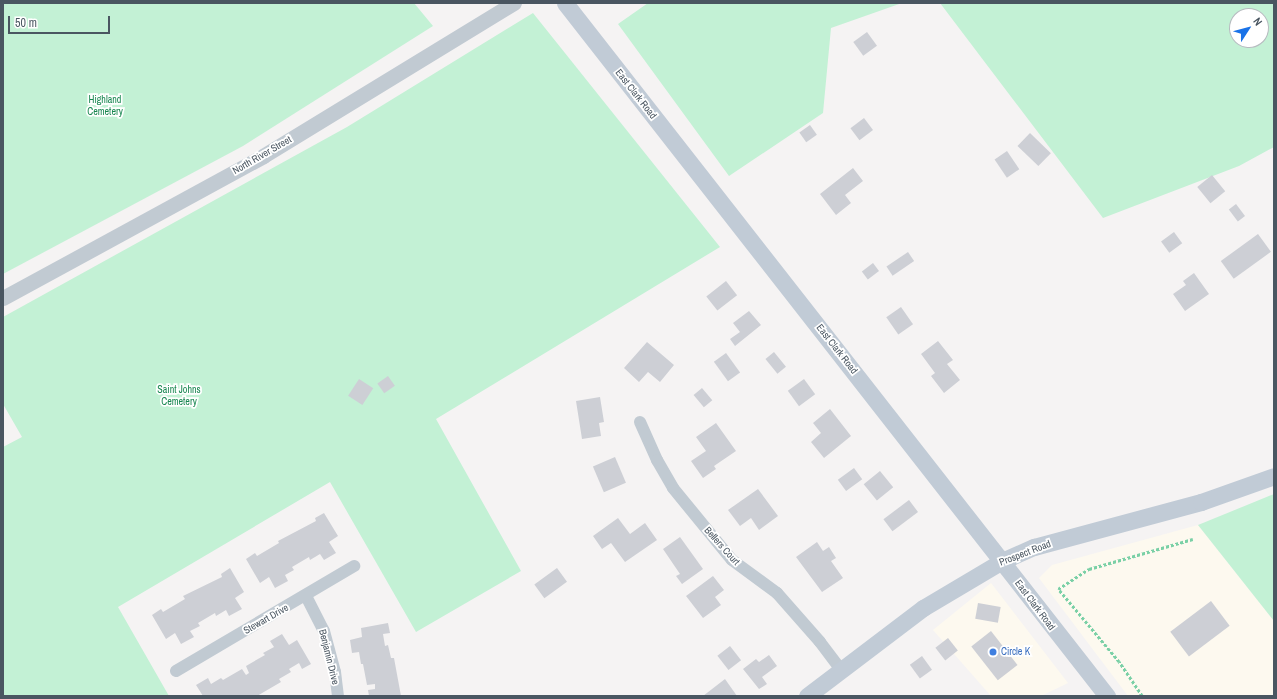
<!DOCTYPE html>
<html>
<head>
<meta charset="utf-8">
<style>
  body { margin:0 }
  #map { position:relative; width:1277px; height:699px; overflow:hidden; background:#f5f3f3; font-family:"Archivo Narrow",sans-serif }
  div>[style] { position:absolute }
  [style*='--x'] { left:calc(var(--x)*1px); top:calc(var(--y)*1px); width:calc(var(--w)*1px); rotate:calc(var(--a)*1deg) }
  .commercial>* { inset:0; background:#fdf9ef }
  .green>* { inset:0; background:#c3f1d5 }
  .building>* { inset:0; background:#cdcfd5; transform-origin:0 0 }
  .path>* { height:2.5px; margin-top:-1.25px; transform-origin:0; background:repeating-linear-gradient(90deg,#7ad0a6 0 3px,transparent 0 5px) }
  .minor>* { height:12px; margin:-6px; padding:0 6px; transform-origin:6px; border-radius:6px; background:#c1cad2 }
  .tertiary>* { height:15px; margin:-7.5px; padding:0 7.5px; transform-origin:7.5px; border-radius:7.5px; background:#c1cad2 }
  .secondary>* { height:17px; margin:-8.5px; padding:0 8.5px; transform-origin:8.5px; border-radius:8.5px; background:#c1cbd6 }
  .dots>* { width:11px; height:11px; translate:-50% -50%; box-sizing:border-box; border:2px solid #fff; border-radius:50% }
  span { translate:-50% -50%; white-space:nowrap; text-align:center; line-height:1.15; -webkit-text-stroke:3.5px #fff; paint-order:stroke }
  .street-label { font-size:10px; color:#4a5661 }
  .park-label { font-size:10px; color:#17864f }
  .shop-label { font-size:10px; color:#366cbe }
  .left { translate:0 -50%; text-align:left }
  .frame { position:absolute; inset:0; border:4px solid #4a5661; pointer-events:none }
  .north { position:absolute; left:1229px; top:8px; width:40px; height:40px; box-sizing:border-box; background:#fff; border:1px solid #b7bbc0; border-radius:50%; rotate:54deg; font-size:11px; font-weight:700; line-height:16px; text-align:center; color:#4a5661 }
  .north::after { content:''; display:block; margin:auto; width:14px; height:18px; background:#1a73e8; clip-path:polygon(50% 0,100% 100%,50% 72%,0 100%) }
  .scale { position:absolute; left:8px; top:16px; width:102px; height:18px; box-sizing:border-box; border:2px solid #4a5661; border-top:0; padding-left:5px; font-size:12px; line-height:14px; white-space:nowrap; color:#4a5661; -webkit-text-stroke:3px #fff; paint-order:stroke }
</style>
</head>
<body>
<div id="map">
  <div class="commercial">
    <i style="clip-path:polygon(1198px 525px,1274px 621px,1274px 696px,1128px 696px,1039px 578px,1052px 565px)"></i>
    <i style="clip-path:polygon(991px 583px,1068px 683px,1041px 696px,991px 696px,933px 630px)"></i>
  </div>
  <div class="green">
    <i style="clip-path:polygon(3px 3px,414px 3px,433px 26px,243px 146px,3px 274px)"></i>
    <i style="clip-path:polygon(648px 3px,902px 3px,831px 28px,823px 113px,729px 176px,618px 24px)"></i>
    <i style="clip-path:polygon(evenodd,940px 3px,1274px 3px,1274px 147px,1239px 166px,1103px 218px,940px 3px,1237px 16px,1261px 16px,1261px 40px,1237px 40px,1237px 16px)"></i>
    <i style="clip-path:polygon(533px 13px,720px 247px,436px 419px,521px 571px,416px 632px,330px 482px,118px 607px,169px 696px,3px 696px,3px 447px,22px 437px,3px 404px,3px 317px,347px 127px)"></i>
    <i style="clip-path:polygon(1274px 494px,1274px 621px,1198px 525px)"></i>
  </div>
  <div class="building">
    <i style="left:867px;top:32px;width:17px;height:17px;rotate:54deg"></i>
    <i style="left:864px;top:118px;width:15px;height:17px;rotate:53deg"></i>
    <i style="left:810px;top:125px;width:12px;height:13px;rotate:55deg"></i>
    <i style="left:1030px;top:133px;width:29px;height:18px;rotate:44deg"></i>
    <i style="left:1007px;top:151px;width:22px;height:15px;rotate:56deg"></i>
    <i style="clip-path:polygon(853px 168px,863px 181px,845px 195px,851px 203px,836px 215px,820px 194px)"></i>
    <i style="left:1212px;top:175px;width:21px;height:19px;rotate:51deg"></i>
    <i style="left:1236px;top:204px;width:15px;height:9px;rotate:53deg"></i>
    <i style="left:1174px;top:232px;width:14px;height:16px;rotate:54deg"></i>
    <i style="left:1258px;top:234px;width:22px;height:46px;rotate:54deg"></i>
    <i style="left:908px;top:252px;width:11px;height:26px;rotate:56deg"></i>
    <i style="left:873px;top:263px;width:10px;height:14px;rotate:53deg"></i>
    <i style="clip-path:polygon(1194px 273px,1209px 294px,1185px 311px,1173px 294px,1186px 285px,1183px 281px)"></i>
    <i style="left:726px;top:281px;width:18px;height:25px;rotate:52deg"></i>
    <i style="left:901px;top:307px;width:21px;height:18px;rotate:55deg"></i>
    <i style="clip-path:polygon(749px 311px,761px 325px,735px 346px,730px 339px,740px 332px,733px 323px)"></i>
    <i style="clip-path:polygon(938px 341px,953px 360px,947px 364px,960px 380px,944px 393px,931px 376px,935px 373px,921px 354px)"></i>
    <i style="clip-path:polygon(647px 342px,674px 365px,660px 382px,648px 372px,639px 382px,624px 368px)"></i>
    <i style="left:774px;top:352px;width:19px;height:11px;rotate:51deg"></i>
    <i style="left:726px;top:353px;width:24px;height:15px;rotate:54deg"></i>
    <i style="left:388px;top:376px;width:12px;height:13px;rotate:55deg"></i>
    <i style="left:359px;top:379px;width:17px;height:20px;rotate:33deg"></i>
    <i style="left:804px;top:379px;width:19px;height:20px;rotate:54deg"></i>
    <i style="left:702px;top:388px;width:16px;height:11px;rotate:50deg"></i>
    <i style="clip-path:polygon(600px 397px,604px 422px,599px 423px,601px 436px,582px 439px,576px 401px)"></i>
    <i style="clip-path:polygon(830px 409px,851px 436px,824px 458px,811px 442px,821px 433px,813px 423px)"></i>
    <i style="clip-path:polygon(716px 423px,736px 451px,714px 466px,716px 469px,703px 478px,691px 461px,706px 451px,696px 437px)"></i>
    <i style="left:615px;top:457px;width:28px;height:24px;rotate:67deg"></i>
    <i style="left:854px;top:468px;width:14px;height:20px;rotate:54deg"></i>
    <i style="left:880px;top:471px;width:21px;height:21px;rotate:51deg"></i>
    <i style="clip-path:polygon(758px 489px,778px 516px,759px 530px,751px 518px,740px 526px,728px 510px)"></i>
    <i style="left:909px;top:500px;width:15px;height:32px;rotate:53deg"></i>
    <i style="clip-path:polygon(324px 513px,338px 536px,329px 542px,336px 553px,324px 560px,320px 554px,310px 560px,309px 557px,292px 567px,294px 570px,285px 575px,288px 581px,275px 588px,269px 577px,260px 583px,246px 559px,255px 553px,257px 556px,279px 543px,278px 541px,316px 521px,315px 518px)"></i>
    <i style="clip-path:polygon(618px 518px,630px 534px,645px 523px,657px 540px,625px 562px,611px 543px,602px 549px,593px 536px)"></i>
    <i style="clip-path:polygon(680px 537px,703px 569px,682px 584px,676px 576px,680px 574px,663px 549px)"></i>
    <i style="clip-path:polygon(817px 542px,823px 551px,829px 547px,836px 558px,831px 561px,843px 578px,822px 592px,796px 557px)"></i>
    <i style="clip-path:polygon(230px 568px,244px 592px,235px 598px,242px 609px,229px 616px,226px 610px,216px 616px,215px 613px,198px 623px,200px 626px,190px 631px,194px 637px,181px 644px,175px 633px,166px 639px,152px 615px,161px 609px,163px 612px,185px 599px,183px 596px,222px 577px,221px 574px)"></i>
    <i style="left:557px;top:568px;width:17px;height:28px;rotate:54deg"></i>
    <i style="clip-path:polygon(713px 576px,724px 590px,715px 597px,721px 605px,703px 618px,686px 596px)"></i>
    <i style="left:1211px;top:601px;width:31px;height:51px;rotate:53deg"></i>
    <i style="left:978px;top:603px;width:23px;height:16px;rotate:10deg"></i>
    <i style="clip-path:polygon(388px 623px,390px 633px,383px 634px,385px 646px,388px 645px,391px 658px,394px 658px,401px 696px,369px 696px,368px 690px,375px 689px,375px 684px,367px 685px,363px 664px,361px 664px,359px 652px,352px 653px,350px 640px,362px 637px,361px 628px)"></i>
    <i style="left:991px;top:631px;width:43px;height:25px;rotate:52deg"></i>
    <i style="clip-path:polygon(282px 634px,289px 645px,297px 640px,311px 664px,302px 669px,299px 663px,289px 669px,291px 672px,279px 679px,281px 682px,257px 696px,203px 696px,196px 685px,208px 678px,211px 684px,221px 678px,223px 680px,242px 669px,246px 675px,249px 673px,246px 666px,265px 655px,263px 653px,274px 647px,270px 641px)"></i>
    <i style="left:948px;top:638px;width:16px;height:16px;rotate:52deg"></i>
    <i style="left:730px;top:646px;width:18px;height:16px;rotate:52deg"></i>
    <i style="clip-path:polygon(769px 655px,777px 666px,762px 677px,767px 684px,759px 689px,743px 669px,756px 659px,759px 662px)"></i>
    <i style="left:922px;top:656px;width:17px;height:15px;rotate:54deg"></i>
    <i style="clip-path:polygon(725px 679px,737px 696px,703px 696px)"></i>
  </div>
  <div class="path">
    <i style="--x:1142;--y:696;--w:41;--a:-124.1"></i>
    <i style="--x:1119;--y:662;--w:95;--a:-129.9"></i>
    <i style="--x:1058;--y:589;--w:37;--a:-33"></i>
    <i style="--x:1089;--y:569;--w:108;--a:-16.1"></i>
  </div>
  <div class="minor">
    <i style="--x:640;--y:422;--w:42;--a:65.9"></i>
    <i style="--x:657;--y:460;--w:32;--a:60"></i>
    <i style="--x:673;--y:488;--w:93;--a:50.7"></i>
    <i style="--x:732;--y:560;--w:56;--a:36.3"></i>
    <i style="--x:777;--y:593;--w:65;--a:48.7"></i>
    <i style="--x:820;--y:642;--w:35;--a:53"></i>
    <i style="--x:306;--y:596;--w:39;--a:63"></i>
    <i style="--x:324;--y:631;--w:42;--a:75"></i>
    <i style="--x:335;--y:672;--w:24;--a:83"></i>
    <i style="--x:176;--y:671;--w:207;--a:-30.5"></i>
  </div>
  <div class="tertiary">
    <i style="--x:3;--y:298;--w:296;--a:-28.6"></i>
    <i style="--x:263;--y:156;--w:294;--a:-31.4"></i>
  </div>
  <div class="secondary">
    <i style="--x:565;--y:3;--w:880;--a:51.97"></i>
    <i style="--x:807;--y:696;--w:146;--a:-37.2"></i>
    <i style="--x:923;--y:608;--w:92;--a:-30.7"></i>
    <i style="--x:1002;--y:561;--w:35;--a:-24"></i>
    <i style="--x:1034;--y:547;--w:173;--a:-15.1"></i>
    <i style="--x:1201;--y:502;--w:77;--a:-19.6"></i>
  </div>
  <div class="dots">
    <i style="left:993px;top:652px;background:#3f7fe0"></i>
  </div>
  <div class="street-label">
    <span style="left:636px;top:94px;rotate:52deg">East Clark Road</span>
    <span style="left:262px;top:155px;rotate:-30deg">North River Street</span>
    <span style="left:837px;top:349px;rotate:52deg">East Clark Road</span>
    <span style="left:722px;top:546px;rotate:48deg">Bellers Court</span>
    <span style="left:1025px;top:553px;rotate:-21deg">Prospect Road</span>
    <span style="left:1035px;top:605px;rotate:53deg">East Clark Road</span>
    <span style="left:266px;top:619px;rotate:-30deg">Stewart Drive</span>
    <span style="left:329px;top:657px;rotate:76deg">Benjamin Drive</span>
  </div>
  <div class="park-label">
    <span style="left:105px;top:105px">Highland<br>Cemetery</span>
    <span style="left:179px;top:395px">Saint Johns<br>Cemetery</span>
  </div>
  <div class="shop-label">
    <span class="left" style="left:1001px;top:652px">Circle K</span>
  </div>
  <div class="frame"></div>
  <div class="north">N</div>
  <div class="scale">50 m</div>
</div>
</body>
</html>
